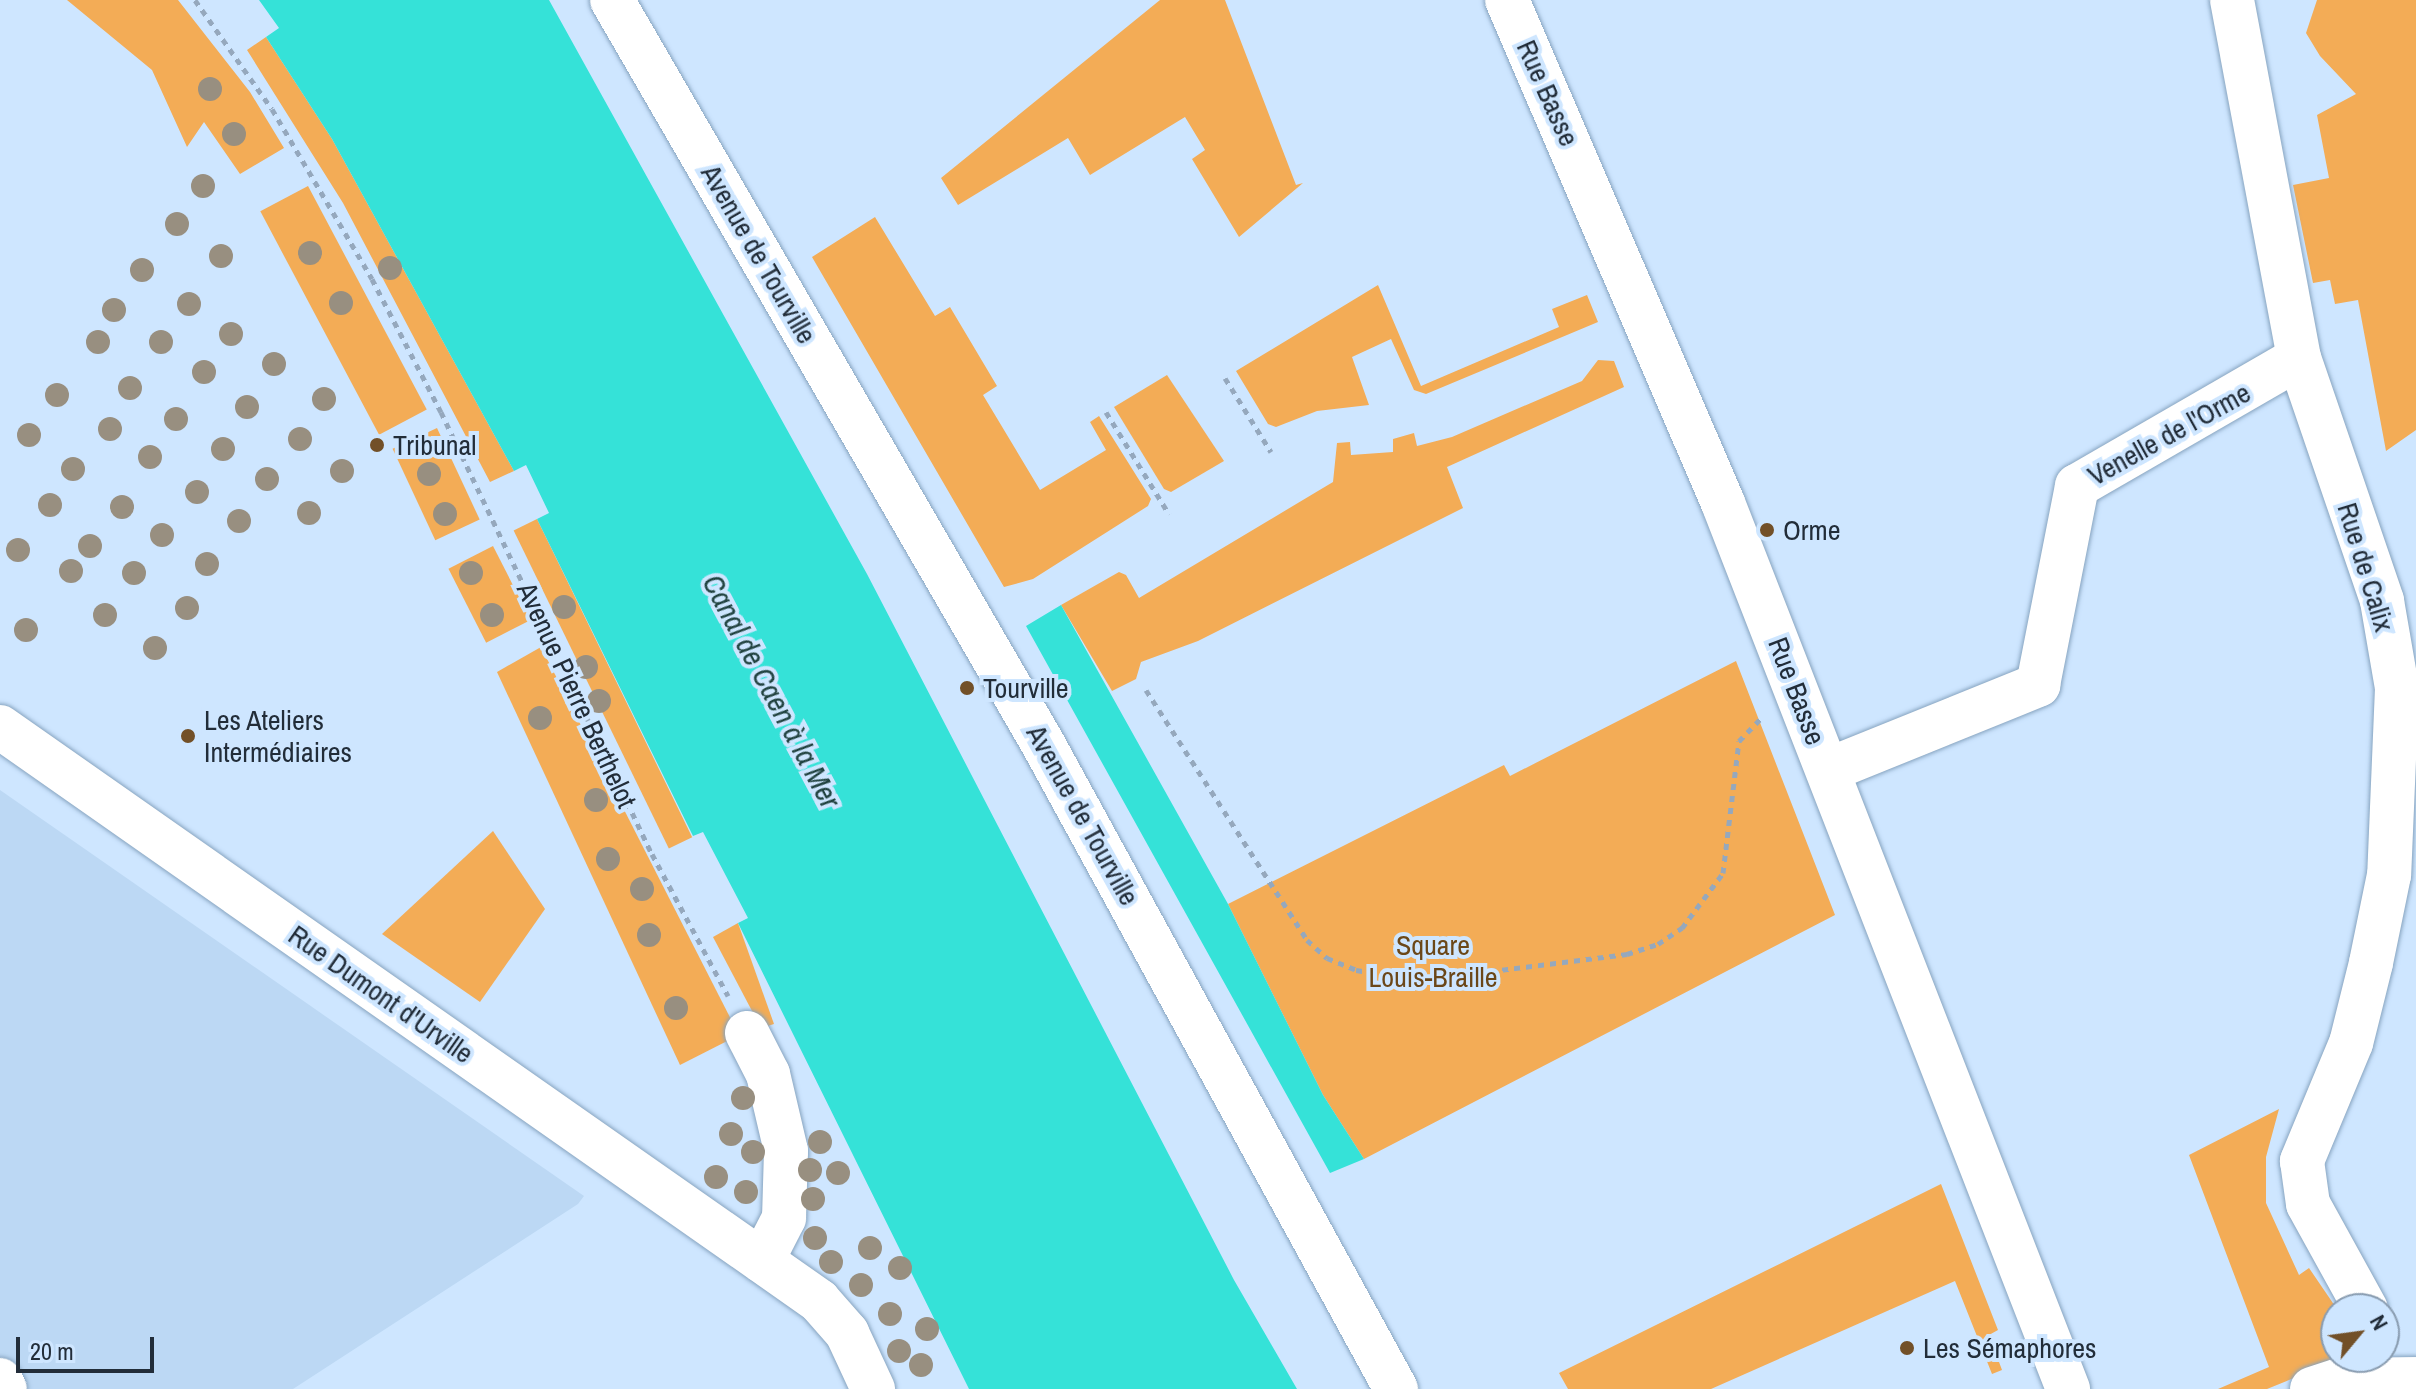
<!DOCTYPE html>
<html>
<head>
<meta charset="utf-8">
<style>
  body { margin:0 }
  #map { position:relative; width:2416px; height:1389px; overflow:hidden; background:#cee6ff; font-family:"Archivo Narrow",sans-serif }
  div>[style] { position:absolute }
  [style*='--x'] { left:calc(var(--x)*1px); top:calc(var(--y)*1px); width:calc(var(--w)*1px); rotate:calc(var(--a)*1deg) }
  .built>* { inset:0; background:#bcd8f4 }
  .green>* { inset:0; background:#f3ac56; transform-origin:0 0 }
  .water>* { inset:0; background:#35e2d8 }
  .path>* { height:5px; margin-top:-2.5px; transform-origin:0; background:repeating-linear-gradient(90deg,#95a8bd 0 6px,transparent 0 12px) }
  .roads { filter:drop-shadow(0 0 2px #87a4c0) drop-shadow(0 0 2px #87a4c0) }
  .minor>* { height:44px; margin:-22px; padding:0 22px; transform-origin:22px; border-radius:22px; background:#fff }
  .trees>* { width:24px; height:24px; margin:-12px; border-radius:50%; background:#988f80 }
  .dots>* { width:22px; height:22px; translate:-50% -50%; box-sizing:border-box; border:4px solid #cee6ff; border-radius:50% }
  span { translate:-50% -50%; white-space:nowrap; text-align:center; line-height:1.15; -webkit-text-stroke:8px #cee6ff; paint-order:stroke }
  .street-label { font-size:28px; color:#222d39 }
  .poi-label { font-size:28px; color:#222d39 }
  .left { translate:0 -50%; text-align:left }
  .park-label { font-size:28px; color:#6b4718 }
  .water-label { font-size:30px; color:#214340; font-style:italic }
  .north { position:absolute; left:2320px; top:1293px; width:80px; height:80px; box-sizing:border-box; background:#cee6ff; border:2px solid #899cb0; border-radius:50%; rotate:61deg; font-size:22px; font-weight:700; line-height:32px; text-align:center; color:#222d39 }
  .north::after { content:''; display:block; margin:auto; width:28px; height:36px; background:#725028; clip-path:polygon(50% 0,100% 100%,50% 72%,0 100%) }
  .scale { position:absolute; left:16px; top:1337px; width:138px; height:36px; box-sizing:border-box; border:4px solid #222d39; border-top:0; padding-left:10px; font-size:24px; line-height:28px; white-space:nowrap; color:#222d39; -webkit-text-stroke:6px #cee6ff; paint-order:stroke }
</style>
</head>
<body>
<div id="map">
  <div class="built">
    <i style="clip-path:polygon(0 790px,584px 1196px,578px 1204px,293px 1389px,0 1389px)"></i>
  </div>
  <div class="green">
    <i style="clip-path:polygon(67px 0,178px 0,250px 92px,284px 148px,240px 174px,204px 122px,187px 147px,152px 70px)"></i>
    <i style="clip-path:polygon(1160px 0,1225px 0,1296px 185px,1303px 183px,1239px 237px,1192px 159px,1205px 150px,1185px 117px,1090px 175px,1068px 138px,958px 205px,941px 178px)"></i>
    <i style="clip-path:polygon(2317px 0,2416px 0,2416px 430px,2386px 451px,2358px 300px,2335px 304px,2330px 280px,2313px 283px,2293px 185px,2329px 178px,2317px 115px,2356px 94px,2320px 56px,2306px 33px)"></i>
    <i style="clip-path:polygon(266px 37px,332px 139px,514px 471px,490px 482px,343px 203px,247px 50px)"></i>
    <i style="left:308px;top:186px;width:253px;height:54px;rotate:62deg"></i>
    <i style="clip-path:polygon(875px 217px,935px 316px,950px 307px,997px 386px,983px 395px,1040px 490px,1106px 450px,1090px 422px,1099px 416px,1151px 499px,1148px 506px,1033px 579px,1004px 587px,812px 257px)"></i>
    <i style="clip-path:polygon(1378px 285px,1421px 386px,1559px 327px,1552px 309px,1587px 295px,1598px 322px,1426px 394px,1414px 390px,1391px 339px,1352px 357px,1369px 405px,1317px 411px,1276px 427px,1268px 424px,1236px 371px)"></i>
    <i style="clip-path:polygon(1598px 360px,1614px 361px,1624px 387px,1447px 467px,1463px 508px,1198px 641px,1141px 662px,1136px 679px,1112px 691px,1061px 605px,1119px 572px,1126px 575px,1139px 598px,1333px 482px,1337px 443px,1350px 442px,1351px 455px,1393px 452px,1393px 439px,1414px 433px,1417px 446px,1452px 437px,1582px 381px)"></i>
    <i style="clip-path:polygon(1167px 375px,1224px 461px,1171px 492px,1164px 489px,1114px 407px)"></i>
    <i style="left:437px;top:428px;width:101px;height:49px;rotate:65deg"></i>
    <i style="left:537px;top:519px;width:354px;height:26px;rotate:64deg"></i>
    <i style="left:493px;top:546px;width:83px;height:50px;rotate:63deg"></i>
    <i style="clip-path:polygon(541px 647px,739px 1035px,680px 1065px,497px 672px)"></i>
    <i style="clip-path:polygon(1736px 661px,1835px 915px,1364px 1159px,1323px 1095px,1228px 904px,1504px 765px,1510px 776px)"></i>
    <i style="clip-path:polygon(493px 831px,545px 909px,480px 1002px,382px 934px)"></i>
    <i style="clip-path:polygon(738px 923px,774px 1024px,761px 1028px,713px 937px)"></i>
    <i style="clip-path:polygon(2279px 1109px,2266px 1157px,2266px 1203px,2299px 1275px,2309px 1268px,2337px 1309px,2336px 1357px,2345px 1357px,2267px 1389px,2218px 1389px,2269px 1367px,2189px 1155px)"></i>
    <i style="clip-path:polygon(1941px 1184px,1998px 1330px,1989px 1335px,2002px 1370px,1992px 1374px,1955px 1281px,1711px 1389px,1568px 1389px,1559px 1373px)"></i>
  </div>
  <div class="water">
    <i style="clip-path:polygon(259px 0,549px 0,867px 574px,1234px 1280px,1297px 1389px,969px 1389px,738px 923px,748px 918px,703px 832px,693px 836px,537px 519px,549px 513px,526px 465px,514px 471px,332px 139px,266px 37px,279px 28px)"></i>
    <i style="clip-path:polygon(1061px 605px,1228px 904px,1323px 1095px,1364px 1159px,1330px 1173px,1026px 626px)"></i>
  </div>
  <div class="path">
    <i style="--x:195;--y:0;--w:133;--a:54.8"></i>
    <i style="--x:272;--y:109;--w:197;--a:59.5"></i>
    <i style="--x:372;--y:279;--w:150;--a:62.6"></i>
    <i style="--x:441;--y:412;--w:490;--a:64.5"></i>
    <i style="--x:652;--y:854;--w:161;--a:61.8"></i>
    <i style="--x:1225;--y:378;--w:87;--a:58.1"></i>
    <i style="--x:1106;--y:412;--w:120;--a:58.3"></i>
    <i style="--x:1146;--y:690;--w:297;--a:57.2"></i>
    <i style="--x:1307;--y:940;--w:27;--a:42"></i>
    <i style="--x:1327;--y:958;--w:31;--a:22"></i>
    <i style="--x:1356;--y:970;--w:64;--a:9"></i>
    <i style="--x:1419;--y:980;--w:210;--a:-7.1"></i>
    <i style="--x:1627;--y:954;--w:33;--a:-18"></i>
    <i style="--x:1658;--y:944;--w:29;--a:-34"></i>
    <i style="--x:1682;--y:928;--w:69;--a:-53.3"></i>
    <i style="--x:1723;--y:873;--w:133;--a:-83.1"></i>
    <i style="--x:1739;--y:741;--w:32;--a:-46"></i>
  </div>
  <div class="roads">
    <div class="minor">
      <i style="--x:612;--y:0;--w:858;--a:59.91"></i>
      <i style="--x:1042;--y:742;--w:738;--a:61.32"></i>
      <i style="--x:1507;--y:0;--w:547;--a:66.76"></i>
      <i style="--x:1723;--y:503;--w:951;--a:68.72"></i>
      <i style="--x:2232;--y:0;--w:364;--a:79.4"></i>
      <i style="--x:2299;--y:358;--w:257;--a:71.1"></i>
      <i style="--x:2382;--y:601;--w:88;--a:80.2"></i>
      <i style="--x:2397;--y:688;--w:187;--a:92.4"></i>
      <i style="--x:2389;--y:875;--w:90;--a:101.6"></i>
      <i style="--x:2371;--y:963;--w:82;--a:104"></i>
      <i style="--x:2351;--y:1043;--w:128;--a:112.6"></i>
      <i style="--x:2302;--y:1161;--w:43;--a:82.1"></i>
      <i style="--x:2308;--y:1204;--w:120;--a:61.1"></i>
      <i style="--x:0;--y:727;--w:1000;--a:35.02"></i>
      <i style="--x:819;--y:1301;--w:43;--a:48.8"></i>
      <i style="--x:847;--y:1333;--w:62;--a:65.1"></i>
      <i style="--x:1828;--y:770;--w:227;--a:-22"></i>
      <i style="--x:2038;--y:685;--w:203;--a:-78.9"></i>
      <i style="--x:2077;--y:486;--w:256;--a:-30"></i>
      <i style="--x:747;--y:1033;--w:46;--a:62.9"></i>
      <i style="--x:768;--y:1074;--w:79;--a:76.8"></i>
      <i style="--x:786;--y:1151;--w:67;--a:91.7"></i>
      <i style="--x:784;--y:1218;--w:48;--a:117.1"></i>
      <i style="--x:0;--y:1380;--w:10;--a:61"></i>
      <i style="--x:2312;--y:1389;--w:29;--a:-18"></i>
      <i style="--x:2340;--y:1380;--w:76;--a:-0.8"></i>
    </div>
  </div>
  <div class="trees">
    <i style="left:210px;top:89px"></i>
    <i style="left:234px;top:134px"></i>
    <i style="left:203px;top:186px"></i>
    <i style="left:177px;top:224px"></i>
    <i style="left:310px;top:253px"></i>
    <i style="left:221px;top:256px"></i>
    <i style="left:390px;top:268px"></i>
    <i style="left:142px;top:270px"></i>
    <i style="left:341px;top:303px"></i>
    <i style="left:189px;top:304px"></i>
    <i style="left:114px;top:310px"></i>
    <i style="left:231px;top:334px"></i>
    <i style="left:98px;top:342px"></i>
    <i style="left:161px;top:342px"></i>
    <i style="left:274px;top:364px"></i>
    <i style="left:204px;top:372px"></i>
    <i style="left:130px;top:388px"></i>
    <i style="left:57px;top:395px"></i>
    <i style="left:324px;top:399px"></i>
    <i style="left:247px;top:407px"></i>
    <i style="left:176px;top:419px"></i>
    <i style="left:110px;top:429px"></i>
    <i style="left:29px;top:435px"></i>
    <i style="left:300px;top:439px"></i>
    <i style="left:223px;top:449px"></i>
    <i style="left:150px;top:457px"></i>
    <i style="left:73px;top:469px"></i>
    <i style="left:342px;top:471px"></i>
    <i style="left:429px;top:474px"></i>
    <i style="left:267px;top:479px"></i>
    <i style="left:197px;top:492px"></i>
    <i style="left:50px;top:505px"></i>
    <i style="left:122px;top:507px"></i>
    <i style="left:309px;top:513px"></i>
    <i style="left:445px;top:514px"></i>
    <i style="left:239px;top:521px"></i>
    <i style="left:162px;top:535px"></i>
    <i style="left:90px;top:546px"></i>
    <i style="left:18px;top:550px"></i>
    <i style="left:207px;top:564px"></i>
    <i style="left:71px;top:571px"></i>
    <i style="left:134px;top:573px"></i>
    <i style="left:471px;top:573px"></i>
    <i style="left:564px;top:607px"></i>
    <i style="left:187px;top:608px"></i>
    <i style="left:105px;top:615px"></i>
    <i style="left:492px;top:615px"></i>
    <i style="left:26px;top:630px"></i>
    <i style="left:155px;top:648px"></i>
    <i style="left:586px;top:667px"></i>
    <i style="left:599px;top:701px"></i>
    <i style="left:540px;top:718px"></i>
    <i style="left:596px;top:800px"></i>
    <i style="left:608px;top:859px"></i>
    <i style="left:642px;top:889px"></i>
    <i style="left:649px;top:935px"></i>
    <i style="left:676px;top:1008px"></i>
    <i style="left:743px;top:1098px"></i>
    <i style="left:731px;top:1134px"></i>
    <i style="left:820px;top:1142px"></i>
    <i style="left:753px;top:1152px"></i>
    <i style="left:810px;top:1170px"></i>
    <i style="left:838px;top:1173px"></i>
    <i style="left:716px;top:1177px"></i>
    <i style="left:746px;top:1192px"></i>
    <i style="left:813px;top:1199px"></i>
    <i style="left:815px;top:1238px"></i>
    <i style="left:870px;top:1248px"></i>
    <i style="left:831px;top:1262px"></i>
    <i style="left:900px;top:1268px"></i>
    <i style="left:861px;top:1285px"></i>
    <i style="left:890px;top:1314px"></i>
    <i style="left:927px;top:1329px"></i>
    <i style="left:899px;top:1351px"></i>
    <i style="left:921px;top:1365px"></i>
  </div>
  <div class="dots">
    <i style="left:377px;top:445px;background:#725028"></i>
    <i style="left:1767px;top:530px;background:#725028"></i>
    <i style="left:967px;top:688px;background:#725028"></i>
    <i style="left:188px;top:736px;background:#725028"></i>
    <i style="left:1907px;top:1348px;background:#725028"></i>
  </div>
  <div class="street-label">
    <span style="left:1548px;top:93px;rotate:66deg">Rue Basse</span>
    <span style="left:759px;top:254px;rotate:60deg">Avenue de Tourville</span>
    <span style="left:2169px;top:434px;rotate:-29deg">Venelle de l'Orme</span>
    <span style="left:2366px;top:567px;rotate:73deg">Rue de Calix</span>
    <span style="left:1797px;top:691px;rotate:69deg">Rue Basse</span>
    <span style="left:577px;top:695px;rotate:65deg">Avenue Pierre Berthelot</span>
    <span style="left:1083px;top:815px;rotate:61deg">Avenue de Tourville</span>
    <span style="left:381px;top:994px;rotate:35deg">Rue Dumont d'Urville</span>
  </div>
  <div class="poi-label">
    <span class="left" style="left:393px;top:445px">Tribunal</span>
    <span class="left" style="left:1783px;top:530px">Orme</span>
    <span class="left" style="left:983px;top:688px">Tourville</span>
    <span class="left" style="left:204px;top:736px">Les Ateliers<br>Intermédiaires</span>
    <span class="left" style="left:1923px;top:1348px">Les Sémaphores</span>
  </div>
  <div class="park-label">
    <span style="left:1433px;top:961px">Square<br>Louis-Braille</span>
  </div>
  <div class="water-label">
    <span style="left:772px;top:691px;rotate:62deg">Canal de Caen à la Mer</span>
  </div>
  <div class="north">N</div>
  <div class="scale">20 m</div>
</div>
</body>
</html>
